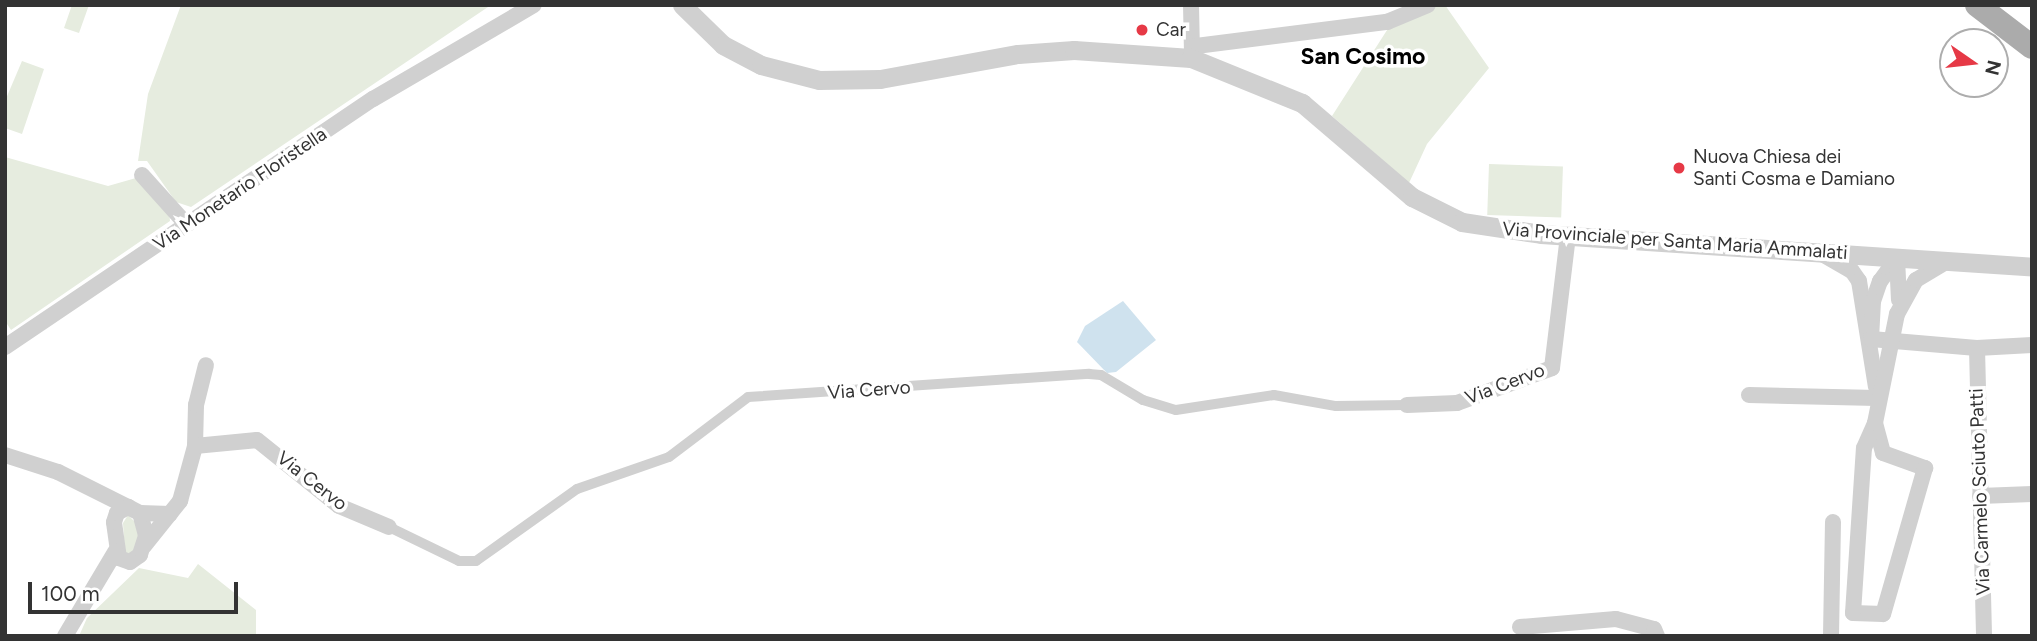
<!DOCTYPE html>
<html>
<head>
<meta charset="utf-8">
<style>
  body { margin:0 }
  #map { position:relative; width:2037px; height:641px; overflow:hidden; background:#fff; font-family:Figtree,sans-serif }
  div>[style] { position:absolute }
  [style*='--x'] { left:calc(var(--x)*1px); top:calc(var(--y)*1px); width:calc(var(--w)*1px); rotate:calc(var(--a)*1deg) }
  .green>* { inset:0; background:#e6ecdf; transform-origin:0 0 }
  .water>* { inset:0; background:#cfe2ee }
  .pedestrian>* { height:10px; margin:-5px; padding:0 5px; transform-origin:5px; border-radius:5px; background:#d0d0d0 }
  .minor>* { height:16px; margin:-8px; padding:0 8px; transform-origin:8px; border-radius:8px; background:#d0d0d0 }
  .tertiary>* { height:19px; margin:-9.5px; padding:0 9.5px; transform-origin:9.5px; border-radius:9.5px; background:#d0d0d0 }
  .primary>* { height:24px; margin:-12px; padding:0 12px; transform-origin:12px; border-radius:12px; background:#ababab }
  .dots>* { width:19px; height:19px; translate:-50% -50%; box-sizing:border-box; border:4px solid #fff; border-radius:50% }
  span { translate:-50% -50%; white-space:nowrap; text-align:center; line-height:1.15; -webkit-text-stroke:7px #fff; paint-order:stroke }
  .poi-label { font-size:19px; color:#333 }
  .left { translate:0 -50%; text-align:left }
  .street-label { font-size:19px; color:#333 }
  .quarter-label { font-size:23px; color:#000; font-weight:700 }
  .frame { position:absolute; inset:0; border:7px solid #333; pointer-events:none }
  .north { position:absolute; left:1939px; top:28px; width:70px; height:70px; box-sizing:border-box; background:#fff; border:2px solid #adadad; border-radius:50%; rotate:104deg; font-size:19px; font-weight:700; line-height:28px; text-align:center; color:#333 }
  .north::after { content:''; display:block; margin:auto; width:24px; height:32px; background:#e63946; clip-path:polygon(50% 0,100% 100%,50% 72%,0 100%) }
  .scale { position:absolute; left:28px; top:582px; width:210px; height:32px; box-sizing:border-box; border:4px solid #333; border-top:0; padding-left:9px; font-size:21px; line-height:24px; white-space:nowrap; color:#333; -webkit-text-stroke:5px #fff; paint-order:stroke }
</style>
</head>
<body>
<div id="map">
  <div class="green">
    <i style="clip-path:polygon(72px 5px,89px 5px,79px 33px,64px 28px)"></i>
    <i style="clip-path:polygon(181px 5px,491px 5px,191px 207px,176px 202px,147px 161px,138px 161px,148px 94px)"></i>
    <i style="clip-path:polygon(1438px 5px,1445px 5px,1489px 68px,1427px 144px,1409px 183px,1332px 116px,1389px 27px)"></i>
    <i style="clip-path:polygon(22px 61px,44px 69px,22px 134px,5px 128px,5px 101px)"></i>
    <i style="clip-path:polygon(5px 157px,108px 186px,136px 178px,169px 211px,170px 221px,11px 330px,5px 321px)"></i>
    <i style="left:1489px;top:164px;width:74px;height:51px;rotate:2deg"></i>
    <i style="clip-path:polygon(128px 515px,139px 526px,138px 545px,130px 554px,125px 553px,123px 523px)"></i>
    <i style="clip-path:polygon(198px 564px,256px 610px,256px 636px,79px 636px,87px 618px,139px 568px,188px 578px)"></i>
  </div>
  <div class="water">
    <i style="clip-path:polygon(1123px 301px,1156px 340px,1116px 372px,1107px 373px,1077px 342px,1085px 326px)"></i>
  </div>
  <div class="pedestrian">
    <i style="--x:389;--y:527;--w:78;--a:25.9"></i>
    <i style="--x:459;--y:561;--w:17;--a:0"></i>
    <i style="--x:476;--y:561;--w:124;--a:-35.5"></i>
    <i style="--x:577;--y:489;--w:97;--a:-19.2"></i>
    <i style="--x:669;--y:457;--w:99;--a:-37.2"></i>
    <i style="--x:748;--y:397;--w:342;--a:-3.9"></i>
    <i style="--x:1089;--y:374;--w:12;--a:5"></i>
    <i style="--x:1101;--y:375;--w:49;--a:30.8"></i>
    <i style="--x:1143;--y:400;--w:34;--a:17"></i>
    <i style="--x:1176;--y:410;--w:99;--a:-8.7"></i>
    <i style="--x:1274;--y:395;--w:63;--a:10.1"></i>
    <i style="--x:1336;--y:406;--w:71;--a:-0.8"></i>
  </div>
  <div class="minor">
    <i style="--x:1191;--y:5;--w:49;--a:88.8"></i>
    <i style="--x:1196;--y:46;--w:193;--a:-7.2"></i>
    <i style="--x:1387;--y:22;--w:44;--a:-22.5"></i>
    <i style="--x:142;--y:175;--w:67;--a:48"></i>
    <i style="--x:1824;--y:255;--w:32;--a:30"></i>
    <i style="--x:1852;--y:271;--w:12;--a:55"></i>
    <i style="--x:1859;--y:281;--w:107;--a:80.9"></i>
    <i style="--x:1897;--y:258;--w:29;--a:126"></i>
    <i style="--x:1880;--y:281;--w:21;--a:109"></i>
    <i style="--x:1873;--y:301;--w:38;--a:93"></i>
    <i style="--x:1871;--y:339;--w:106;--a:4.9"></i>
    <i style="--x:1977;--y:348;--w:288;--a:88.6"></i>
    <i style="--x:1897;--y:258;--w:42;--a:87.3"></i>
    <i style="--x:5;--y:347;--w:444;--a:-34"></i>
    <i style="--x:373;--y:99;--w:186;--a:-30.3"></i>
    <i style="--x:1977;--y:348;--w:55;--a:-3.1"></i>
    <i style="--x:1749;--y:395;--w:128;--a:1.3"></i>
    <i style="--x:1407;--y:405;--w:50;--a:-2.3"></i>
    <i style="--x:1457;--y:403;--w:101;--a:-20.2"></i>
    <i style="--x:1552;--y:368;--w:133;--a:-83.1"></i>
    <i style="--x:1875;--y:423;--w:31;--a:75"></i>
    <i style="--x:1883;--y:453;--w:45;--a:19.7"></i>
    <i style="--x:1925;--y:468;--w:152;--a:106"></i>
    <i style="--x:1883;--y:614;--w:30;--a:-178"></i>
    <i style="--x:1853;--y:613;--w:165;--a:-86.2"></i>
    <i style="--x:1864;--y:448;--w:27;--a:-66"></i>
    <i style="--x:1875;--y:423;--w:111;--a:-78.6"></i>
    <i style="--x:1897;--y:314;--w:39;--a:-61"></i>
    <i style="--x:1916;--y:280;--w:37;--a:-31"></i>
    <i style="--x:195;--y:446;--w:41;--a:-88.6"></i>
    <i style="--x:196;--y:405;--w:41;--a:-76"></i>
    <i style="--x:5;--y:455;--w:56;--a:17.8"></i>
    <i style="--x:58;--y:472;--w:78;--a:26.6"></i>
    <i style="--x:1980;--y:496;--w:52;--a:-2.2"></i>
    <i style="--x:140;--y:513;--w:24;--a:75"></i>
    <i style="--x:146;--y:536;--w:20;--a:108"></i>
    <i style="--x:140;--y:555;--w:12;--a:145"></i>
    <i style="--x:130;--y:562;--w:12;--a:-160"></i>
    <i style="--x:119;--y:558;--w:36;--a:-98"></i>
    <i style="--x:114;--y:522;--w:9;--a:-72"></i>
    <i style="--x:117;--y:513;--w:13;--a:-29"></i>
    <i style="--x:128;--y:507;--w:13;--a:27"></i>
    <i style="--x:140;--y:513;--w:30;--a:2"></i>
    <i style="--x:144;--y:546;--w:58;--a:-51.3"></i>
    <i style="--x:180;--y:501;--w:57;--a:-74.7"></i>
    <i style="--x:195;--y:446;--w:62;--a:-5.5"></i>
    <i style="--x:257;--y:440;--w:105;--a:38.8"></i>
    <i style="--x:339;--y:506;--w:54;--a:22.8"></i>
    <i style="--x:1520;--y:627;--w:96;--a:-4.8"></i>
    <i style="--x:1616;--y:619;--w:39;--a:15"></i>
    <i style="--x:1654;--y:629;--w:8;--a:67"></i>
    <i style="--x:65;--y:636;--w:98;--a:-59.2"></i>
    <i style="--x:1831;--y:636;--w:114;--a:-89"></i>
  </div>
  <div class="tertiary">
    <i style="--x:682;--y:5;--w:57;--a:44.3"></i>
    <i style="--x:723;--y:45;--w:43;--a:27.8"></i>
    <i style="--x:761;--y:65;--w:60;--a:14.5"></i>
    <i style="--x:819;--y:80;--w:61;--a:-0.9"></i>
    <i style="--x:880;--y:79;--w:140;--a:-10.3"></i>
    <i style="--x:1018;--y:54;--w:56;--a:-4.1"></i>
    <i style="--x:1074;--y:50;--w:117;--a:3.9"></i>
    <i style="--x:1191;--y:58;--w:120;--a:22.1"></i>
    <i style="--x:1302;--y:103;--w:145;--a:40.5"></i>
    <i style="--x:1412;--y:197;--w:56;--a:26.6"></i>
    <i style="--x:1462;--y:222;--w:80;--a:8.6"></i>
    <i style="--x:1541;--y:234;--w:492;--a:3.8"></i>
  </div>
  <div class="primary">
    <i style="--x:1977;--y:5;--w:69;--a:37.4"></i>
  </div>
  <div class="dots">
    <i style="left:1142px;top:30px;background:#e63946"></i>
    <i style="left:1679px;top:168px;background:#e63946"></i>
  </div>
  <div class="poi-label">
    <span class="left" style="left:1156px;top:30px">Car</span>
    <span class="left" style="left:1693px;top:168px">Nuova Chiesa dei<br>Santi Cosma e Damiano</span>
  </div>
  <div class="street-label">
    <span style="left:240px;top:189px;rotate:-34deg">Via Monetario Floristella</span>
    <span style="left:1675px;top:241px;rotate:4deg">Via Provinciale per Santa Maria Ammalati</span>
    <span style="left:1505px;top:384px;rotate:-21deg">Via Cervo</span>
    <span style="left:869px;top:390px;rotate:-4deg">Via Cervo</span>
    <span style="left:312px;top:481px;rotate:38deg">Via Cervo</span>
    <span style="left:1980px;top:492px;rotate:-92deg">Via Carmelo Sciuto Patti</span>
  </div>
  <div class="quarter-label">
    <span style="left:1363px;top:56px">San Cosimo</span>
  </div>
  <div class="frame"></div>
  <div class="north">N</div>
  <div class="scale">100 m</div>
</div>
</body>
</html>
